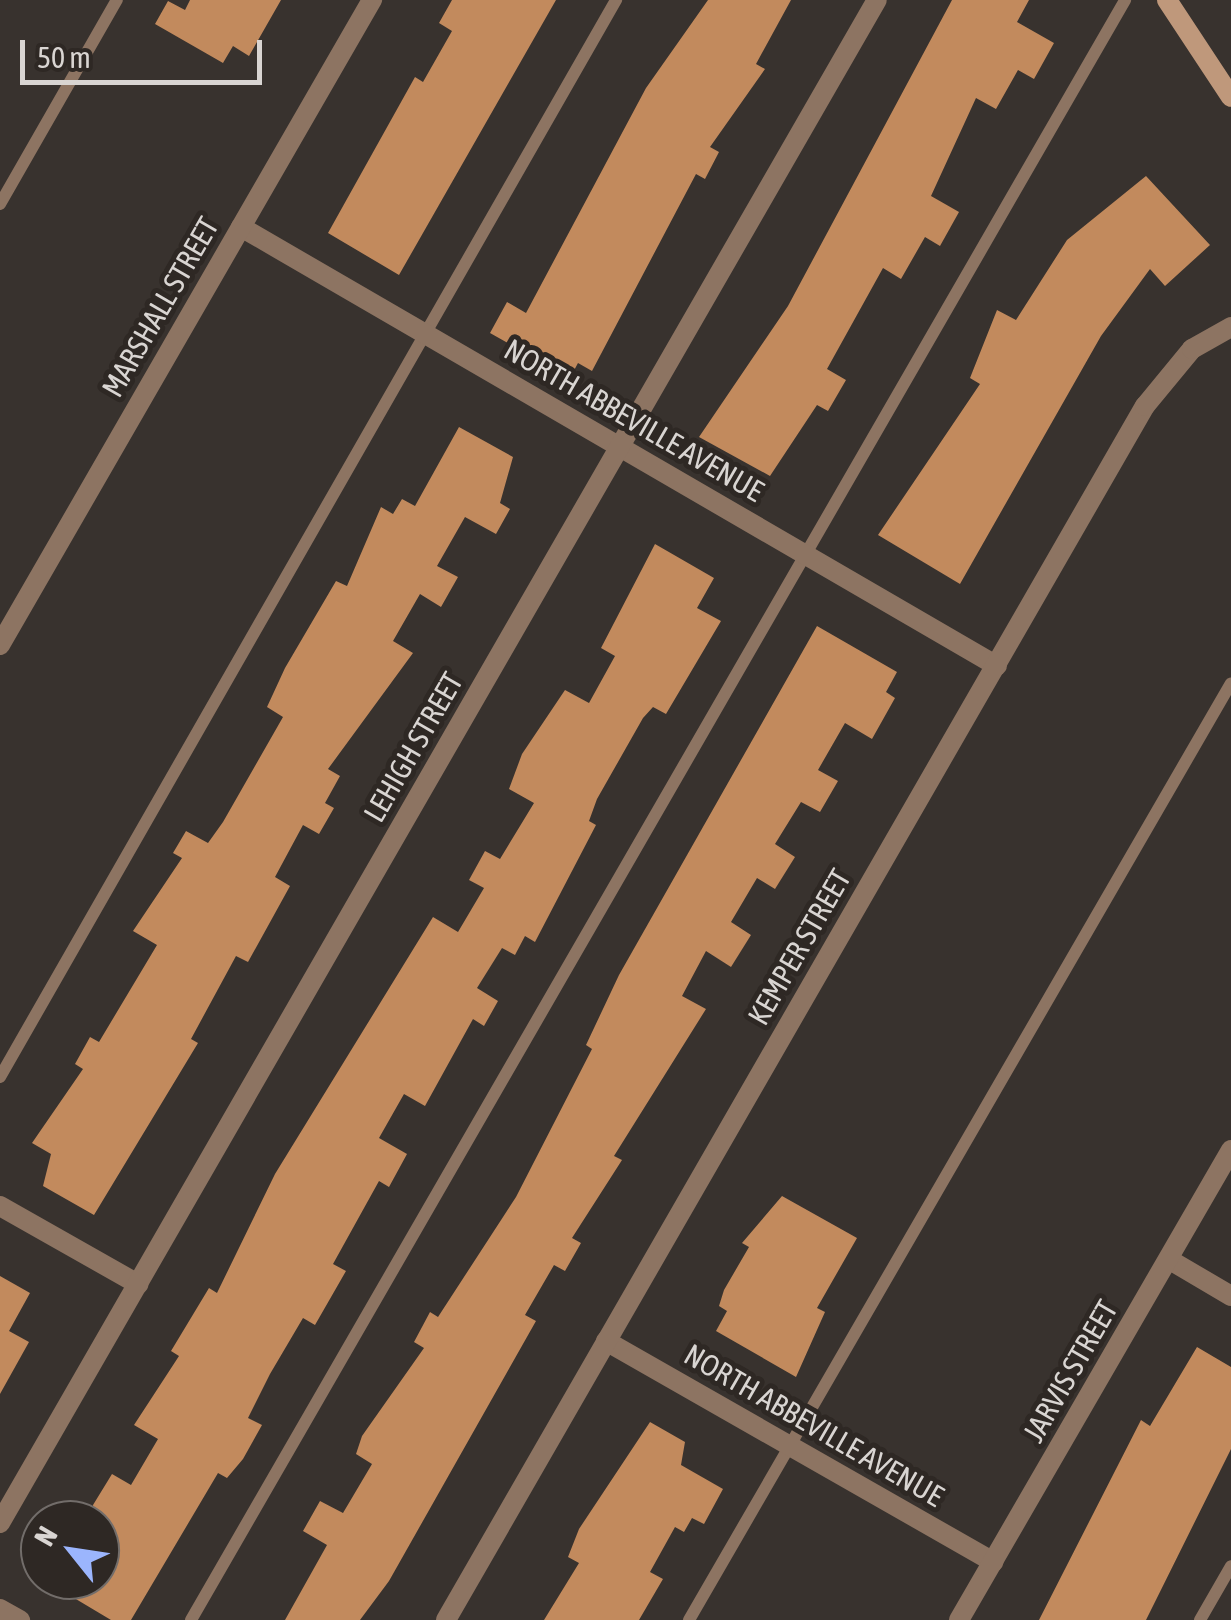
<!DOCTYPE html>
<html>
<head>
<meta charset="utf-8">
<style>
  body { margin:0 }
  #map { position:relative; width:1231px; height:1620px; overflow:hidden; background:#38322e; font-family:"Asap Condensed",sans-serif }
  div>[style] { position:absolute }
  [style*='--x'] { left:calc(var(--x)*1px); top:calc(var(--y)*1px); width:calc(var(--w)*1px); rotate:calc(var(--a)*1deg) }
  .building>* { inset:0; background:#c28a5d }
  .service>* { height:12px; margin:-6px; padding:0 6px; transform-origin:6px; border-radius:6px; background:#8d7462 }
  .minor>* { height:20px; margin:-10px; padding:0 10px; transform-origin:10px; border-radius:10px; background:#8d7462 }
  .secondary>* { height:20px; margin:-10px; padding:0 10px; transform-origin:10px; border-radius:10px; background:#bf987b }
  span { translate:-50% -50%; white-space:nowrap; text-align:center; line-height:1.15; -webkit-text-stroke:10px #2e2824; paint-order:stroke }
  .street-label { font-size:30px; color:#d9d5d2 }
  .north { position:absolute; left:20px; top:1500px; width:100px; height:100px; box-sizing:border-box; background:#2e2824; border:2px solid #726d6a; border-radius:50%; rotate:300deg; font-size:28px; font-weight:700; line-height:40px; text-align:center; color:#d9d5d2 }
  .north::after { content:''; display:block; margin:auto; width:35px; height:45px; background:#9bb5fd; clip-path:polygon(50% 0,100% 100%,50% 72%,0 100%) }
  .scale { position:absolute; left:20px; top:40px; width:242px; height:45px; box-sizing:border-box; border:5px solid #d9d5d2; border-top:0; padding-left:12px; font-size:30px; line-height:35px; white-space:nowrap; color:#d9d5d2; -webkit-text-stroke:8px #2e2824; paint-order:stroke }
</style>
</head>
<body>
<div id="map">
  <div class="building">
    <i style="clip-path:polygon(190px 0,281px 0,249px 56px,233px 46px,223px 63px,155px 24px,168px 1px,185px 10px)"></i>
    <i style="clip-path:polygon(452px 0,556px 0,399px 275px,328px 233px,415px 77px,423px 82px,452px 31px,439px 23px)"></i>
    <i style="clip-path:polygon(708px 0,791px 0,756px 64px,765px 69px,710px 147px,719px 152px,705px 179px,696px 174px,592px 371px,578px 363px,570px 378px,490px 333px,507px 302px,526px 313px,646px 88px)"></i>
    <i style="clip-path:polygon(952px 0,1029px 0,1017px 22px,1054px 43px,1034px 79px,1018px 70px,996px 109px,976px 98px,931px 196px,959px 212px,940px 246px,925px 237px,901px 279px,883px 268px,827px 369px,846px 380px,828px 411px,817px 405px,770px 476px,699px 437px,788px 306px)"></i>
    <i style="clip-path:polygon(1146px 176px,1210px 245px,1165px 286px,1150px 269px,1101px 336px,960px 584px,878px 535px,980px 384px,970px 378px,997px 310px,1016px 320px,1067px 240px)"></i>
    <i style="clip-path:polygon(459px 427px,513px 457px,500px 503px,510px 509px,496px 534px,465px 517px,437px 566px,458px 577px,441px 607px,420px 594px,393px 641px,413px 653px,328px 769px,340px 776px,325px 803px,334px 808px,319px 834px,303px 825px,275px 877px,290px 886px,248px 962px,236px 956px,191px 1039px,198px 1043px,94px 1215px,43px 1186px,51px 1154px,32px 1143px,83px 1069px,75px 1064px,90px 1037px,99px 1042px,157px 945px,133px 931px,182px 858px,173px 853px,186px 831px,208px 843px,223px 822px,283px 717px,267px 707px,285px 668px,336px 581px,347px 586px,381px 507px,393px 514px,402px 499px,415px 506px)"></i>
    <i style="clip-path:polygon(655px 544px,714px 578px,697px 608px,721px 621px,666px 714px,653px 707px,643px 718px,597px 799px,589px 821px,596px 825px,535px 942px,525px 936px,515px 955px,502px 948px,477px 988px,498px 1001px,484px 1026px,473px 1019px,425px 1106px,404px 1094px,379px 1138px,407px 1154px,389px 1187px,379px 1181px,333px 1264px,346px 1271px,315px 1325px,303px 1318px,270px 1374px,248px 1418px,262px 1425px,243px 1459px,227px 1478px,218px 1473px,131px 1620px,111px 1620px,44px 1580px,100px 1580px,93px 1505px,112px 1474px,131px 1485px,158px 1439px,134px 1425px,179px 1356px,171px 1351px,209px 1288px,217px 1293px,275px 1174px,433px 917px,458px 932px,484px 888px,469px 880px,485px 851px,500px 859px,534px 803px,509px 789px,522px 754px,565px 690px,589px 703px,615px 656px,601px 648px)"></i>
    <i style="clip-path:polygon(817px 626px,897px 672px,886px 692px,895px 698px,872px 739px,845px 723px,818px 770px,838px 781px,820px 812px,801px 802px,775px 844px,795px 857px,775px 889px,757px 878px,731px 922px,751px 935px,731px 967px,706px 951px,682px 996px,706px 1009px,614px 1156px,622px 1160px,572px 1238px,581px 1243px,565px 1271px,554px 1265px,525px 1315px,536px 1321px,389px 1581px,360px 1620px,285px 1620px,327px 1545px,303px 1531px,320px 1501px,343px 1513px,372px 1464px,356px 1454px,362px 1436px,424px 1348px,414px 1342px,430px 1312px,438px 1317px,516px 1197px,592px 1049px,586px 1045px,619px 975px)"></i>
    <i style="clip-path:polygon(782px 1196px,857px 1238px,817px 1308px,825px 1312px,796px 1377px,716px 1331px,727px 1311px,719px 1306px,724px 1290px,749px 1247px,742px 1243px)"></i>
    <i style="clip-path:polygon(0 1276px,30px 1293px,9px 1331px,29px 1342px,0 1394px)"></i>
    <i style="clip-path:polygon(1197px 1347px,1231px 1367px,1231px 1449px,1146px 1620px,1039px 1620px,1141px 1420px,1150px 1426px)"></i>
    <i style="clip-path:polygon(650px 1422px,685px 1442px,681px 1465px,723px 1489px,704px 1524px,692px 1518px,684px 1532px,675px 1527px,650px 1572px,663px 1579px,639px 1620px,544px 1620px,579px 1563px,568px 1557px,579px 1529px)"></i>
  </div>
  <div class="service">
    <i style="--x:0;--y:204;--w:235;--a:-60.2"></i>
    <i style="--x:0;--y:1077;--w:1241;--a:-60.23"></i>
    <i style="--x:191;--y:1620;--w:1870;--a:-60.03"></i>
    <i style="--x:689;--y:1620;--w:1082;--a:-59.95"></i>
    <i style="--x:1200;--y:1620;--w:62;--a:-60.1"></i>
  </div>
  <div class="minor">
    <i style="--x:241;--y:227;--w:874;--a:30.14"></i>
    <i style="--x:0;--y:645;--w:745;--a:-60.03"></i>
    <i style="--x:0;--y:1206;--w:159;--a:29.5"></i>
    <i style="--x:1170;--y:1260;--w:71;--a:30.5"></i>
    <i style="--x:606;--y:1341;--w:446;--a:29.7"></i>
    <i style="--x:0;--y:1523;--w:1757;--a:-60.07"></i>
    <i style="--x:0;--y:1609;--w:23;--a:29"></i>
    <i style="--x:446;--y:1620;--w:1401;--a:-60.07"></i>
    <i style="--x:1145;--y:406;--w:74;--a:-50.5"></i>
    <i style="--x:1192;--y:349;--w:45;--a:-29.4"></i>
    <i style="--x:959;--y:1620;--w:543;--a:-59.94"></i>
  </div>
  <div class="secondary">
    <i style="--x:1167;--y:0;--w:116;--a:56.6"></i>
  </div>
  <div class="street-label">
    <span style="left:160px;top:307px;rotate:-60deg">MARSHALL STREET</span>
    <span style="left:634px;top:420px;rotate:30deg">NORTH ABBEVILLE AVENUE</span>
    <span style="left:413px;top:747px;rotate:-60deg">LEHIGH STREET</span>
    <span style="left:799px;top:947px;rotate:-60deg">KEMPER STREET</span>
    <span style="left:1070px;top:1371px;rotate:-60deg">JARVIS STREET</span>
    <span style="left:814px;top:1425px;rotate:30deg">NORTH ABBEVILLE AVENUE</span>
  </div>
  <div class="north">N</div>
  <div class="scale">50 m</div>
</div>
</body>
</html>
